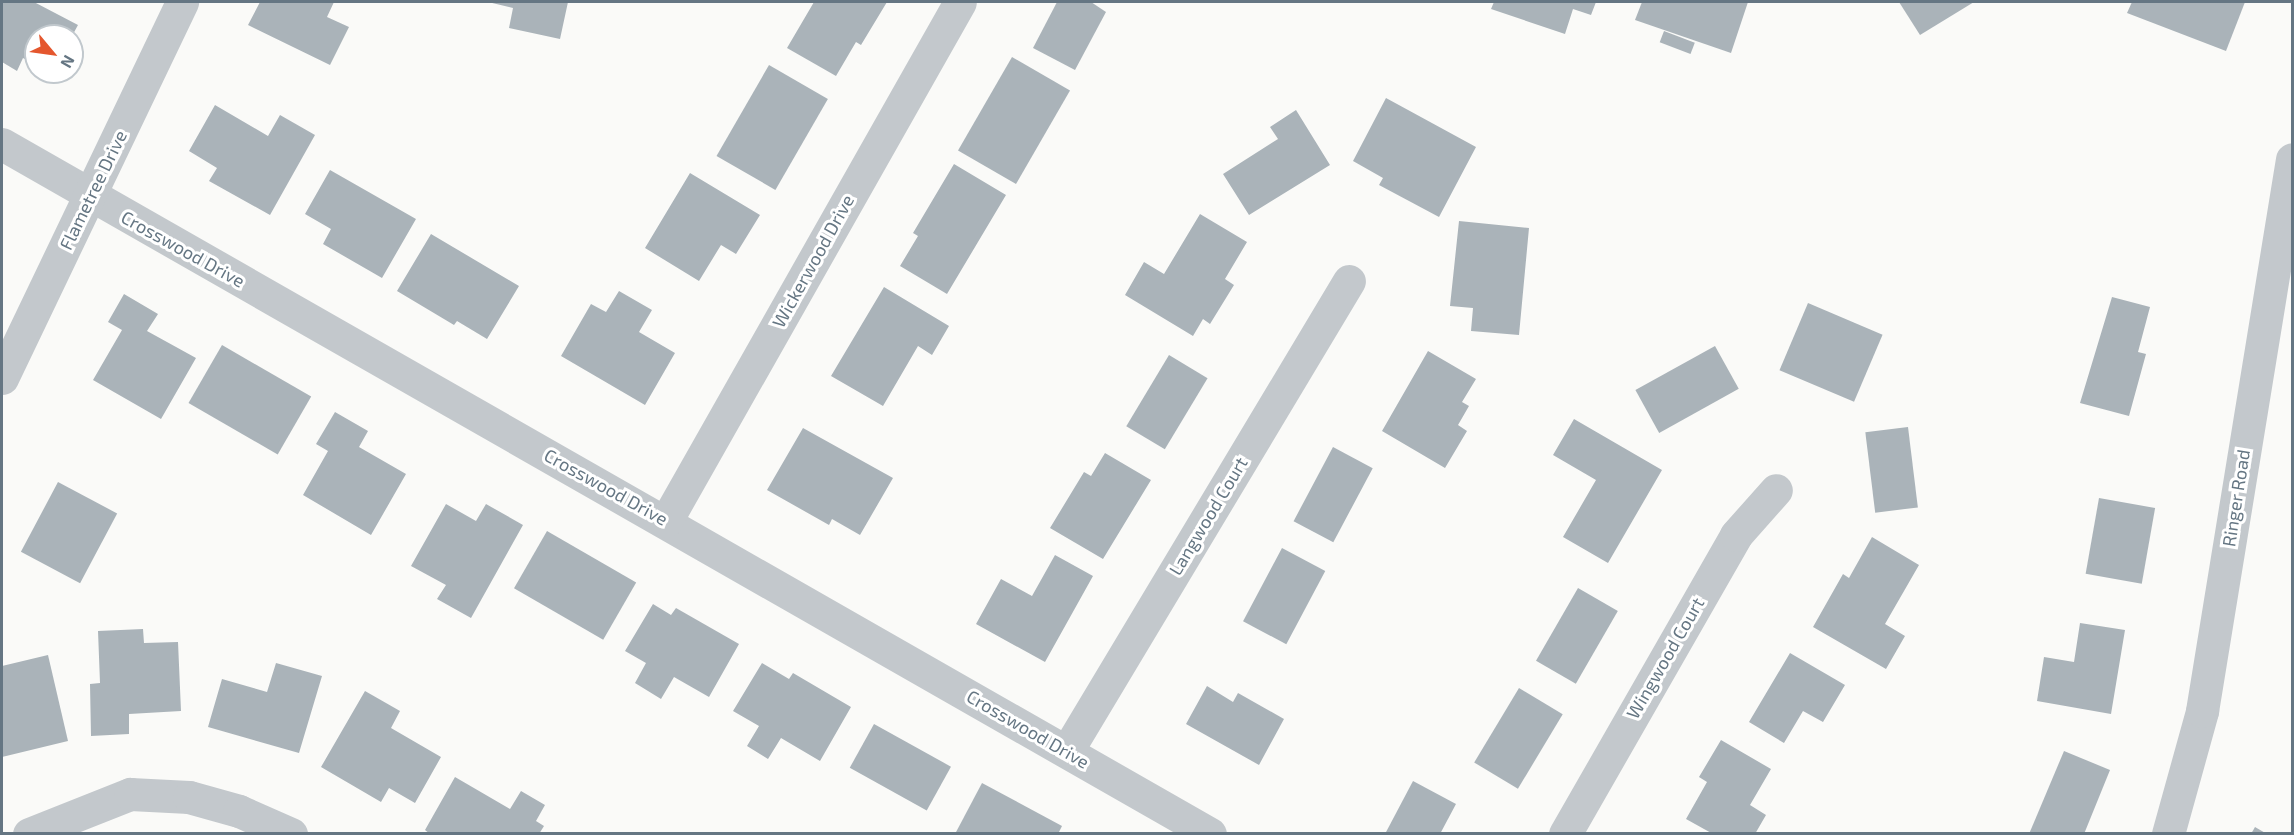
<!DOCTYPE html>
<html>
<head>
<meta charset="utf-8">
<style>
  body { margin:0 }
  #map { position:relative; width:2294px; height:835px; overflow:hidden; background:#fafaf8; font-family:"Exo 2",sans-serif }
  div>[style] { position:absolute }
  [style*='--x'] { left:calc(var(--x)*1px); top:calc(var(--y)*1px); width:calc(var(--w)*1px); rotate:calc(var(--a)*1deg) }
  .building>* { inset:0; background:#aab3b9; transform-origin:0 0 }
  .minor>* { height:33px; margin:-16.5px; padding:0 16.5px; transform-origin:16.5px; border-radius:16.5px; background:#c3c8cc }
  .tertiary>* { height:33px; margin:-16.5px; padding:0 16.5px; transform-origin:16.5px; border-radius:16.5px; background:#c3c8cc }
  span { translate:-50% -50%; white-space:nowrap; text-align:center; line-height:1.15; -webkit-text-stroke:6px #fff; paint-order:stroke }
  .street-label { font-size:18px; color:#657683 }
  .frame { position:absolute; inset:0; border:3px solid #657683; pointer-events:none }
  .north { position:absolute; left:24px; top:24px; width:60px; height:60px; box-sizing:border-box; background:#fff; border:2px solid #c1c8cd; border-radius:50%; rotate:119deg; font-size:16px; font-weight:700; line-height:24px; text-align:center; color:#657683 }
  .north::after { content:''; display:block; margin:auto; width:21px; height:27px; background:#e4572e; clip-path:polygon(50% 0,100% 100%,50% 72%,0 100%) }
</style>
</head>
<body>
<div id="map">
  <div class="building">
    <i style="clip-path:polygon(2px 2px,34px 2px,78px 25px,72px 36px,36px 36px,36px 65px,23px 58px,17px 71px,2px 62px)"></i>
    <i style="clip-path:polygon(260px 2px,334px 2px,327px 17px,349px 27px,330px 65px,248px 25px)"></i>
    <i style="clip-path:polygon(488px 2px,568px 2px,560px 39px,509px 28px,513px 8px)"></i>
    <i style="clip-path:polygon(814px 2px,887px 2px,861px 45px,856px 42px,836px 76px,787px 48px)"></i>
    <i style="clip-path:polygon(1057px 2px,1091px 2px,1106px 12px,1075px 70px,1033px 48px)"></i>
    <i style="clip-path:polygon(1494px 2px,1596px 2px,1591px 15px,1573px 9px,1565px 34px,1491px 9px)"></i>
    <i style="clip-path:polygon(1642px 2px,1748px 2px,1731px 53px,1635px 20px)"></i>
    <i style="clip-path:polygon(1899px 2px,1974px 2px,1920px 35px)"></i>
    <i style="clip-path:polygon(2132px 2px,2245px 2px,2226px 51px,2127px 13px)"></i>
    <i style="left:1664px;top:31px;width:33px;height:12px;rotate:21deg"></i>
    <i style="left:1012px;top:57px;width:67px;height:108px;rotate:30deg"></i>
    <i style="left:769px;top:65px;width:68px;height:105px;rotate:30deg"></i>
    <i style="clip-path:polygon(1386px 98px,1476px 147px,1439px 217px,1379px 185px,1383px 178px,1353px 161px)"></i>
    <i style="clip-path:polygon(215px 105px,268px 136px,280px 115px,315px 135px,270px 215px,209px 181px,217px 168px,189px 151px)"></i>
    <i style="clip-path:polygon(1296px 110px,1330px 165px,1249px 215px,1223px 174px,1278px 139px,1270px 127px)"></i>
    <i style="clip-path:polygon(954px 164px,1006px 195px,947px 294px,900px 266px,918px 236px,913px 233px)"></i>
    <i style="clip-path:polygon(330px 170px,416px 219px,382px 278px,323px 244px,331px 229px,305px 214px)"></i>
    <i style="clip-path:polygon(690px 173px,760px 215px,736px 254px,721px 245px,699px 281px,645px 248px)"></i>
    <i style="clip-path:polygon(1200px 214px,1247px 242px,1225px 279px,1234px 285px,1210px 324px,1203px 319px,1193px 336px,1125px 295px,1144px 262px,1164px 274px)"></i>
    <i style="clip-path:polygon(1459px 221px,1529px 228px,1519px 335px,1471px 331px,1473px 308px,1450px 306px)"></i>
    <i style="clip-path:polygon(431px 234px,519px 286px,487px 339px,457px 321px,454px 325px,397px 291px)"></i>
    <i style="clip-path:polygon(884px 287px,949px 326px,932px 355px,918px 346px,883px 406px,831px 376px)"></i>
    <i style="clip-path:polygon(619px 291px,652px 310px,639px 332px,675px 353px,645px 405px,561px 356px,591px 304px,606px 312px)"></i>
    <i style="clip-path:polygon(124px 294px,158px 314px,147px 331px,196px 358px,161px 419px,93px 380px,122px 330px,108px 322px)"></i>
    <i style="clip-path:polygon(2112px 297px,2150px 307px,2138px 352px,2146px 354px,2129px 416px,2080px 403px)"></i>
    <i style="left:1808px;top:303px;width:81px;height:73px;rotate:23deg"></i>
    <i style="left:222px;top:345px;width:103px;height:67px;rotate:30deg"></i>
    <i style="left:1715px;top:346px;width:49px;height:91px;rotate:61deg"></i>
    <i style="clip-path:polygon(1428px 351px,1476px 379px,1462px 402px,1469px 406px,1458px 425px,1467px 431px,1445px 468px,1382px 431px)"></i>
    <i style="left:1169px;top:355px;width:45px;height:83px;rotate:31deg"></i>
    <i style="clip-path:polygon(335px 412px,368px 431px,359px 447px,406px 474px,371px 535px,303px 495px,328px 451px,316px 444px)"></i>
    <i style="clip-path:polygon(1574px 419px,1662px 470px,1608px 563px,1563px 537px,1596px 480px,1553px 455px)"></i>
    <i style="left:1908px;top:427px;width:81px;height:43px;rotate:83deg"></i>
    <i style="clip-path:polygon(803px 428px,893px 478px,860px 535px,832px 519px,829px 525px,767px 490px)"></i>
    <i style="left:1333px;top:447px;width:45px;height:84px;rotate:28deg"></i>
    <i style="clip-path:polygon(1105px 453px,1151px 480px,1103px 559px,1050px 528px,1084px 472px,1091px 476px)"></i>
    <i style="left:58px;top:482px;width:67px;height:79px;rotate:28deg"></i>
    <i style="left:2099px;top:498px;width:57px;height:77px;rotate:10deg"></i>
    <i style="clip-path:polygon(446px 504px,476px 521px,486px 504px,523px 525px,471px 618px,437px 599px,446px 585px,411px 566px)"></i>
    <i style="left:547px;top:531px;width:103px;height:66px;rotate:30deg"></i>
    <i style="clip-path:polygon(1872px 537px,1919px 565px,1885px 624px,1905px 636px,1886px 669px,1813px 627px,1843px 574px,1849px 578px)"></i>
    <i style="left:1282px;top:548px;width:49px;height:83px;rotate:28deg"></i>
    <i style="clip-path:polygon(1055px 555px,1093px 576px,1045px 662px,976px 624px,1001px 579px,1032px 596px)"></i>
    <i style="left:1578px;top:588px;width:46px;height:84px;rotate:30deg"></i>
    <i style="clip-path:polygon(653px 604px,671px 615px,676px 608px,739px 644px,709px 697px,674px 677px,661px 699px,635px 683px,646px 663px,625px 651px)"></i>
    <i style="clip-path:polygon(2080px 623px,2125px 630px,2111px 714px,2037px 701px,2044px 657px,2074px 662px)"></i>
    <i style="clip-path:polygon(143px 629px,144px 643px,178px 642px,181px 711px,129px 714px,129px 734px,91px 736px,90px 684px,100px 683px,98px 631px)"></i>
    <i style="clip-path:polygon(1790px 653px,1845px 685px,1823px 722px,1803px 711px,1784px 743px,1749px 722px)"></i>
    <i style="clip-path:polygon(48px 655px,68px 741px,2px 757px,2px 666px)"></i>
    <i style="clip-path:polygon(276px 663px,322px 676px,299px 753px,208px 727px,222px 679px,267px 692px)"></i>
    <i style="clip-path:polygon(762px 663px,789px 679px,793px 673px,851px 707px,820px 761px,781px 738px,768px 759px,747px 746px,759px 726px,733px 711px)"></i>
    <i style="clip-path:polygon(1207px 686px,1233px 702px,1238px 693px,1284px 719px,1259px 765px,1186px 724px)"></i>
    <i style="left:1519px;top:688px;width:51px;height:87px;rotate:31deg"></i>
    <i style="clip-path:polygon(365px 691px,400px 711px,391px 728px,441px 757px,415px 803px,389px 788px,381px 802px,321px 767px)"></i>
    <i style="left:874px;top:724px;width:88px;height:50px;rotate:29deg"></i>
    <i style="clip-path:polygon(1721px 740px,1771px 769px,1750px 805px,1766px 815px,1755px 834px,1713px 834px,1686px 819px,1707px 782px,1699px 777px)"></i>
    <i style="clip-path:polygon(2064px 751px,2110px 770px,2084px 834px,2029px 834px)"></i>
    <i style="clip-path:polygon(455px 777px,510px 809px,521px 791px,545px 805px,536px 821px,544px 826px,539px 834px,430px 834px,425px 830px)"></i>
    <i style="clip-path:polygon(1413px 781px,1456px 804px,1440px 834px,1385px 834px)"></i>
    <i style="clip-path:polygon(982px 783px,1062px 826px,1058px 834px,955px 834px)"></i>
    <i style="clip-path:polygon(2255px 827px,2267px 834px,2251px 834px)"></i>
  </div>
  <div class="minor">
    <i style="--x:2;--y:144;--w:1391;--a:29.73"></i>
    <i style="--x:2;--y:378;--w:417;--a:-64.4"></i>
    <i style="--x:666;--y:521;--w:596;--a:-60.47"></i>
    <i style="--x:1067;--y:751;--w:548;--a:-59.04"></i>
    <i style="--x:29;--y:834;--w:109;--a:-21.6"></i>
    <i style="--x:130;--y:794;--w:59;--a:2.9"></i>
    <i style="--x:189;--y:797;--w:52;--a:15.6"></i>
    <i style="--x:239;--y:811;--w:57;--a:23.9"></i>
    <i style="--x:1565;--y:834;--w:344;--a:-60.2"></i>
    <i style="--x:1736;--y:535;--w:60;--a:-48.4"></i>
  </div>
  <div class="tertiary">
    <i style="--x:2168;--y:834;--w:128;--a:-74.5"></i>
    <i style="--x:2202;--y:711;--w:559;--a:-80.74"></i>
  </div>
  <div class="street-label">
    <span style="left:93px;top:190px;rotate:-64deg">Flametree Drive</span>
    <span style="left:183px;top:249px;rotate:29deg">Crosswood Drive</span>
    <span style="left:813px;top:261px;rotate:-61deg">Wickerwood Drive</span>
    <span style="left:606px;top:487px;rotate:29deg">Crosswood Drive</span>
    <span style="left:2236px;top:498px;rotate:-81deg">Ringer Road</span>
    <span style="left:1208px;top:516px;rotate:-59deg">Langwood Court</span>
    <span style="left:1665px;top:658px;rotate:-60deg">Wingwood Court</span>
    <span style="left:1028px;top:729px;rotate:30deg">Crosswood Drive</span>
  </div>
  <div class="frame"></div>
  <div class="north">N</div>
</div>
</body>
</html>
